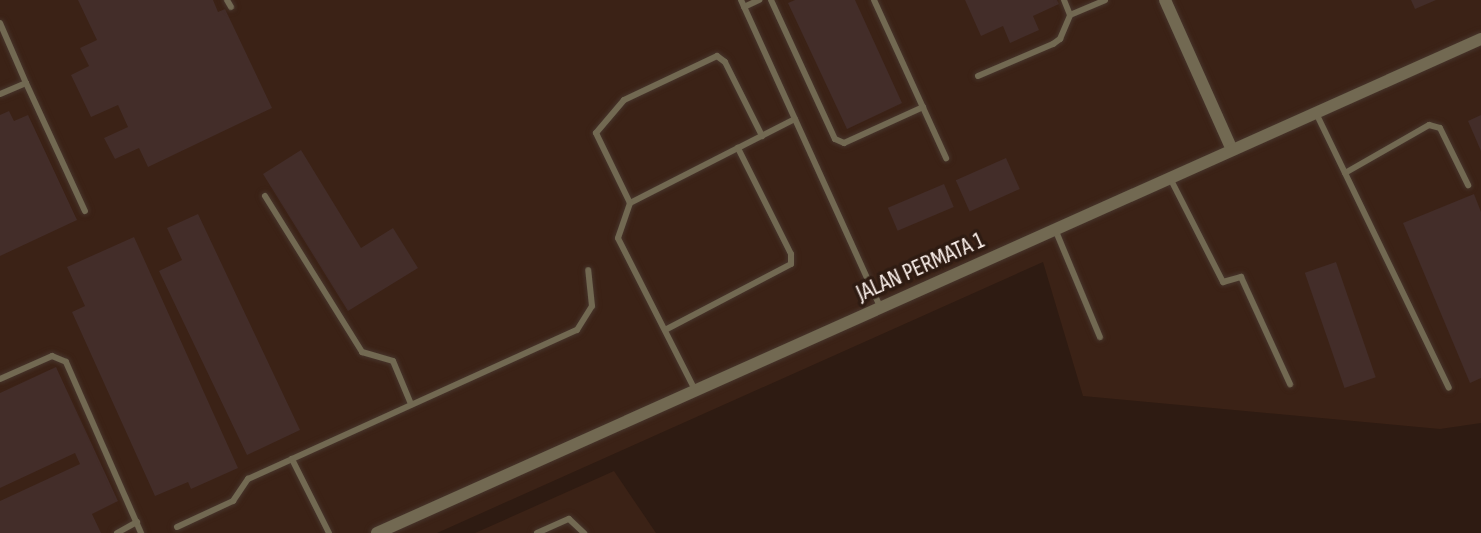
<!DOCTYPE html>
<html>
<head>
<meta charset="utf-8">
<style>
  body { margin:0 }
  #map { position:relative; width:1481px; height:533px; overflow:hidden; background:#2e1b12; font-family:"Sofia Sans Condensed",sans-serif }
  div>[style] { position:absolute }
  [style*='--x'] { left:calc(var(--x)*1px); top:calc(var(--y)*1px); width:calc(var(--w)*1px); rotate:calc(var(--a)*1deg) }
  .built>* { inset:0; background:#3b2216 }
  .building>* { inset:0; background:#432d29; transform-origin:0 0 }
  .roads { filter:drop-shadow(0 0 2px #47352c) drop-shadow(0 0 2px #47352c) }
  .service>* { height:6px; margin:-3px; padding:0 3px; transform-origin:3px; border-radius:3px; background:#726952 }
  .minor>* { height:12px; margin:-6px; padding:0 6px; transform-origin:6px; border-radius:6px; background:#726952 }
  span { translate:-50% -50%; white-space:nowrap; text-align:center; line-height:1.15; -webkit-text-stroke:7px #2e1b12; paint-order:stroke }
  .street-label { font-size:24px; color:#fdf2ed }
</style>
</head>
<body>
<div id="map">
  <div class="built">
    <i style="clip-path:polygon(0 0,1481px 0,1481px 423px,1440px 429px,1083px 396px,1043px 262px,437px 533px,0 533px)"></i>
    <i style="clip-path:polygon(614px 471px,656px 533px,475px 533px)"></i>
  </div>
  <div class="building">
    <i style="clip-path:polygon(78px 0,213px 0,218px 12px,225px 9px,272px 108px,148px 167px,139px 148px,115px 159px,104px 138px,128px 127px,118px 105px,91px 117px,71px 75px,89px 66px,80px 48px,97px 40px)"></i>
    <i style="clip-path:polygon(795px 0,855px 0,902px 103px,847px 129px,788px 3px)"></i>
    <i style="clip-path:polygon(965px 0,1057px 0,1059px 4px,1033px 16px,1039px 30px,1010px 43px,1003px 26px,981px 36px)"></i>
    <i style="clip-path:polygon(1411px 0,1436px 0,1415px 9px)"></i>
    <i style="clip-path:polygon(9px 111px,14px 121px,28px 115px,77px 220px,0 256px,0 115px)"></i>
    <i style="clip-path:polygon(1481px 115px,1481px 151px,1468px 121px)"></i>
    <i style="clip-path:polygon(301px 150px,361px 248px,393px 228px,418px 268px,348px 311px,263px 174px)"></i>
    <i style="left:1006px;top:158px;width:34px;height:55px;rotate:66deg"></i>
    <i style="left:944px;top:184px;width:25px;height:61px;rotate:67deg"></i>
    <i style="clip-path:polygon(1474px 194px,1481px 212px,1481px 378px,1470px 383px,1403px 223px)"></i>
    <i style="clip-path:polygon(198px 214px,300px 430px,247px 455px,159px 271px,182px 260px,167px 228px)"></i>
    <i style="clip-path:polygon(134px 237px,238px 468px,191px 489px,188px 482px,155px 496px,72px 312px,85px 306px,67px 267px)"></i>
    <i style="left:1336px;top:262px;width:122px;height:33px;rotate:71deg"></i>
    <i style="clip-path:polygon(56px 367px,118px 501px,92px 514px,101px 533px,0 533px,0 501px,80px 464px,75px 453px,0 488px,0 393px)"></i>
  </div>
  <div class="roads">
    <div class="service">
      <i style="--x:227;--y:0;--w:8;--a:60"></i>
      <i style="--x:741;--y:0;--w:337;--a:65.6"></i>
      <i style="--x:771;--y:0;--w:153;--a:65.3"></i>
      <i style="--x:835;--y:139;--w:10;--a:24"></i>
      <i style="--x:844;--y:143;--w:87;--a:-24.5"></i>
      <i style="--x:874;--y:0;--w:174;--a:65.5"></i>
      <i style="--x:1064;--y:0;--w:16;--a:68"></i>
      <i style="--x:1070;--y:15;--w:38;--a:-23"></i>
      <i style="--x:744;--y:7;--w:17;--a:-25"></i>
      <i style="--x:0;--y:23;--w:65;--a:66.6"></i>
      <i style="--x:26;--y:83;--w:28;--a:157"></i>
      <i style="--x:978;--y:76;--w:82;--a:-23.1"></i>
      <i style="--x:1053;--y:44;--w:9;--a:-36"></i>
      <i style="--x:1060;--y:39;--w:26;--a:-67"></i>
      <i style="--x:26;--y:83;--w:141;--a:65.3"></i>
      <i style="--x:1316;--y:113;--w:305;--a:64.2"></i>
      <i style="--x:1345;--y:173;--w:97;--a:-29.7"></i>
      <i style="--x:1429;--y:125;--w:11;--a:15"></i>
      <i style="--x:1440;--y:128;--w:64;--a:63.8"></i>
      <i style="--x:1170;--y:178;--w:117;--a:63"></i>
      <i style="--x:1223;--y:282;--w:19;--a:-16"></i>
      <i style="--x:1241;--y:277;--w:118;--a:65.4"></i>
      <i style="--x:265;--y:196;--w:184;--a:58.1"></i>
      <i style="--x:362;--y:352;--w:32;--a:16"></i>
      <i style="--x:393;--y:361;--w:47;--a:67.3"></i>
      <i style="--x:630;--y:203;--w:185;--a:-27"></i>
      <i style="--x:1055;--y:229;--w:117;--a:67.4"></i>
      <i style="--x:665;--y:330;--w:142;--a:-27.6"></i>
      <i style="--x:791;--y:264;--w:10;--a:-90"></i>
      <i style="--x:791;--y:254;--w:119;--a:-116.6"></i>
      <i style="--x:0;--y:379;--w:57;--a:-23.9"></i>
      <i style="--x:52;--y:356;--w:15;--a:23"></i>
      <i style="--x:66;--y:362;--w:187;--a:66.3"></i>
      <i style="--x:695;--y:390;--w:170;--a:-116.9"></i>
      <i style="--x:618;--y:238;--w:37;--a:-71"></i>
      <i style="--x:630;--y:203;--w:78;--a:-115.9"></i>
      <i style="--x:596;--y:133;--w:43;--a:-49.7"></i>
      <i style="--x:624;--y:100;--w:103;--a:-25.3"></i>
      <i style="--x:717;--y:56;--w:10;--a:37"></i>
      <i style="--x:725;--y:62;--w:83;--a:63.4"></i>
      <i style="--x:177;--y:527;--w:62;--a:-24.9"></i>
      <i style="--x:233;--y:501;--w:27;--a:-56"></i>
      <i style="--x:248;--y:479;--w:48;--a:-24.4"></i>
      <i style="--x:117;--y:533;--w:23;--a:-29"></i>
      <i style="--x:329;--y:533;--w:83;--a:-116.6"></i>
      <i style="--x:292;--y:459;--w:313;--a:-24.4"></i>
      <i style="--x:577;--y:330;--w:28;--a:-58"></i>
      <i style="--x:592;--y:306;--w:36;--a:-96"></i>
      <i style="--x:537;--y:533;--w:35;--a:-24"></i>
      <i style="--x:569;--y:519;--w:21;--a:43"></i>
    </div>
    <div class="minor">
      <i style="--x:1165;--y:0;--w:164;--a:65.9"></i>
      <i style="--x:377;--y:533;--w:1209;--a:-24.11"></i>
    </div>
  </div>
  <div class="street-label">
    <span style="left:920px;top:267px;rotate:-24deg">JALAN PERMATA 1</span>
  </div>
</div>
</body>
</html>
